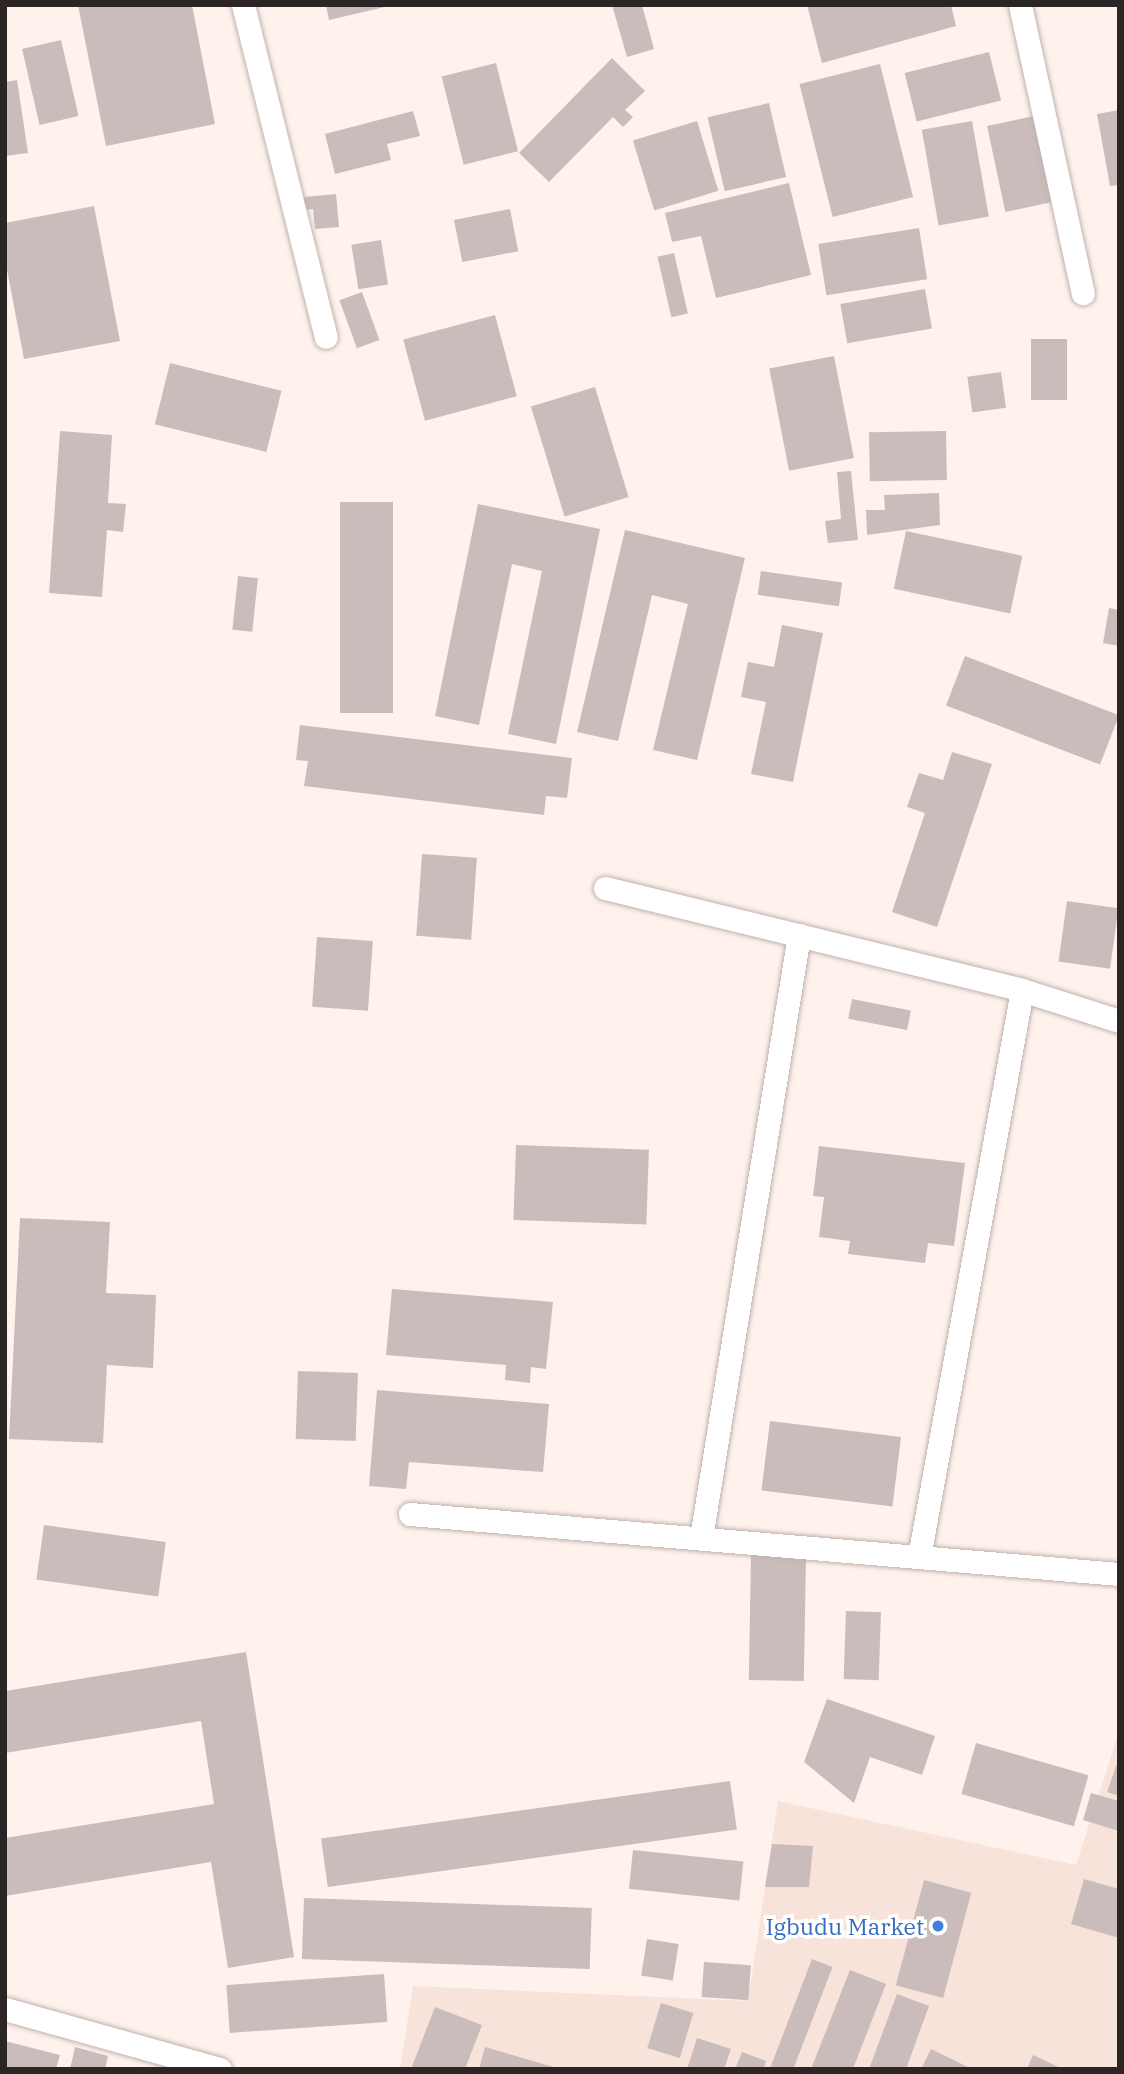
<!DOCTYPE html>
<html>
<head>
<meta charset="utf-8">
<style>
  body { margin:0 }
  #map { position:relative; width:1124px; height:2074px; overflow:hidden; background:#fff1ec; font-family:"IBM Plex Serif",serif }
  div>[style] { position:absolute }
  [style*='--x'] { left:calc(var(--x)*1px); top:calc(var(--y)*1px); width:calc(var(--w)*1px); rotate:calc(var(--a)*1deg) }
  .built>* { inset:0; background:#f8e3da }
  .building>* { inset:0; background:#cbbcbc; transform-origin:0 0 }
  .roads { filter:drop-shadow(0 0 2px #bfb2ad) drop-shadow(0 0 2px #bfb2ad) }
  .street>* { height:23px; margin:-11.5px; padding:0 11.5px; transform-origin:11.5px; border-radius:11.5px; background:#fff }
  .dots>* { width:19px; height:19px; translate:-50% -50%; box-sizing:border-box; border:4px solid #fff; border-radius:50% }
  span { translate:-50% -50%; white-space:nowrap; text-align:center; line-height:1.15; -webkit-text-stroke:7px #fff; paint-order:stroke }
  .shop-label { font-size:23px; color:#366cbe }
  .right { translate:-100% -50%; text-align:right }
  .frame { position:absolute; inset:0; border:7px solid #2b2624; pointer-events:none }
</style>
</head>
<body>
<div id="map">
  <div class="built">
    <i style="clip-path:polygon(1119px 1732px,1119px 2069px,400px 2069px,413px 1986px,748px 2001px,778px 1801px,1076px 1865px)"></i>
  </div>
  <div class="building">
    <i style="clip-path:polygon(78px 5px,192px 5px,215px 124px,106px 146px)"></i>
    <i style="clip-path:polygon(326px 5px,389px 5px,389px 6px,329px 20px)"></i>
    <i style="clip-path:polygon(612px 5px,642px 5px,654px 49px,627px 57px)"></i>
    <i style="clip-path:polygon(807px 5px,951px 5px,956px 26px,822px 63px)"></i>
    <i style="left:61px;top:40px;width:78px;height:40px;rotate:77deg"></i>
    <i style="left:989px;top:52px;width:50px;height:87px;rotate:76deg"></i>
    <i style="clip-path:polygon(612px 58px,645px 91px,625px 110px,633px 117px,623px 127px,613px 117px,549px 182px,519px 153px)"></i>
    <i style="left:496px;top:63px;width:91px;height:56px;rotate:76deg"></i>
    <i style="left:880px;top:64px;width:137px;height:83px;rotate:76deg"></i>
    <i style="clip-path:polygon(17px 80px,28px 153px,5px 156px,5px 82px)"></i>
    <i style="left:769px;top:103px;width:76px;height:63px;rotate:77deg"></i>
    <i style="clip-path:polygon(1119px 110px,1119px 185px,1110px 186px,1097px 114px)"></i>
    <i style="clip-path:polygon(413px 111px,420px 136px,387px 144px,391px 160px,335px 174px,325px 134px)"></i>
    <i style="left:1034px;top:116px;width:88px;height:48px;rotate:78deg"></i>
    <i style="left:697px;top:121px;width:73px;height:67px;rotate:73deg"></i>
    <i style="left:972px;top:121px;width:97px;height:51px;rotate:80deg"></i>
    <i style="clip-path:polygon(789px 183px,811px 275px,716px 298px,701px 236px,672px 242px,665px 213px)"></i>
    <i style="clip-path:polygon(336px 194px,339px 227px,315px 229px,313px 209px,305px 210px,304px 197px)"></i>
    <i style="clip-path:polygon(94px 206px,120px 341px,24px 359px,5px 259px,5px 223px)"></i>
    <i style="left:510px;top:209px;width:43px;height:57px;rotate:79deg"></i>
    <i style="left:919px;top:228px;width:52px;height:102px;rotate:81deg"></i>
    <i style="left:381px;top:240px;width:45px;height:30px;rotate:81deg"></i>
    <i style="left:674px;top:253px;width:62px;height:17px;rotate:77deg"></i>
    <i style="left:925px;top:289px;width:40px;height:86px;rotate:80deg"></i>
    <i style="left:362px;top:292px;width:51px;height:24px;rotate:70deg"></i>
    <i style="left:495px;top:315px;width:84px;height:95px;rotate:75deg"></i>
    <i style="left:1031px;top:339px;width:36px;height:61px"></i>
    <i style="left:834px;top:356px;width:104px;height:66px;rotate:79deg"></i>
    <i style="left:170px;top:363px;width:115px;height:63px;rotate:14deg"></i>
    <i style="left:1001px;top:372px;width:36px;height:34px;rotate:82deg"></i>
    <i style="left:595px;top:387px;width:115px;height:67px;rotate:73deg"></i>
    <i style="clip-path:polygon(60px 431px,112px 435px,108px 503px,126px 504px,123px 532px,107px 530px,102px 597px,49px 593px)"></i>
    <i style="left:946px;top:431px;width:49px;height:77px;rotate:89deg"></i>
    <i style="clip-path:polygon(851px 471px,858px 540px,828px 543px,825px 521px,841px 519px,837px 472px)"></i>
    <i style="clip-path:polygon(939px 493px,940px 525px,867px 535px,866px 510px,885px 510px,884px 495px)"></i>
    <i style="left:340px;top:502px;width:53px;height:211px"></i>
    <i style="clip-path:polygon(478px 504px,600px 529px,556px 744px,508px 734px,542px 571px,512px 564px,479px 725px,435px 716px)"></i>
    <i style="clip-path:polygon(625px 530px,745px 558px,697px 760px,653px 750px,688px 604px,652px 595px,618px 741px,577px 732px)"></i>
    <i style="left:906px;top:531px;width:119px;height:59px;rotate:12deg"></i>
    <i style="left:761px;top:571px;width:82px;height:24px;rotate:8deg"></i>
    <i style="left:238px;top:576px;width:20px;height:54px;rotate:6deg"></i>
    <i style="clip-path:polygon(1109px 608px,1119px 610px,1119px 646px,1103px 643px)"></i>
    <i style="clip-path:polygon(782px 625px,823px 633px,793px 782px,751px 774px,766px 702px,741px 697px,748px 662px,774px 667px)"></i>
    <i style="left:965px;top:656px;width:165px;height:53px;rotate:21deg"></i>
    <i style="clip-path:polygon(300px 725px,572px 758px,567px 798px,546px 796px,544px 815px,304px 786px,308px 761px,296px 760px)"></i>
    <i style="clip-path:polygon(952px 752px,992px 764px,937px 927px,892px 912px,925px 813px,907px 807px,919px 773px,943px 780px)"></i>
    <i style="left:422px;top:854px;width:55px;height:82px;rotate:4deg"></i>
    <i style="left:1067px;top:901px;width:52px;height:61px;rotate:8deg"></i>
    <i style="left:317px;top:937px;width:56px;height:70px;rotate:4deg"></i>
    <i style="left:852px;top:999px;width:60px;height:20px;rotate:11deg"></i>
    <i style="left:516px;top:1145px;width:133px;height:75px;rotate:2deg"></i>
    <i style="clip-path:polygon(819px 1146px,965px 1163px,954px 1246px,928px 1243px,925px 1263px,848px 1254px,850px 1241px,819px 1237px,824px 1197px,813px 1196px)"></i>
    <i style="clip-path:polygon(20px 1218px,110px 1222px,106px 1293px,156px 1295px,153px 1368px,107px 1365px,103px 1443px,9px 1439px)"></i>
    <i style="clip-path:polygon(392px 1289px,553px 1302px,546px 1369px,531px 1367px,530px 1383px,505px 1380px,506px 1365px,386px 1355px)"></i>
    <i style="left:298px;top:1371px;width:60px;height:68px;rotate:2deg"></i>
    <i style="clip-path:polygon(377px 1390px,549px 1404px,543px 1472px,409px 1462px,406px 1489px,369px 1486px)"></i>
    <i style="left:770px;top:1421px;width:132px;height:70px;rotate:7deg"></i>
    <i style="left:44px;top:1525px;width:123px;height:55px;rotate:8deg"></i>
    <i style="left:751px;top:1555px;width:55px;height:125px;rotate:1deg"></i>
    <i style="left:846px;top:1611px;width:35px;height:68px;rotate:2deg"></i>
    <i style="clip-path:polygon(246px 1652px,294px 1957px,228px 1968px,211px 1862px,5px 1896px,5px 1838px,214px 1804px,201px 1721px,5px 1753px,5px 1691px)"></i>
    <i style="clip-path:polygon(827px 1699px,935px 1736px,922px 1775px,870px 1757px,854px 1803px,804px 1762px)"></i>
    <i style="left:976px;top:1743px;width:117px;height:53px;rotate:16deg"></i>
    <i style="clip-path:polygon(1119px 1758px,1119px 1796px,1107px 1792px)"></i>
    <i style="left:730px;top:1781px;width:49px;height:413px;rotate:82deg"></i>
    <i style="clip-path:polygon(1091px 1793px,1119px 1801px,1119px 1831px,1083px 1820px)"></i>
    <i style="clip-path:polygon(772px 1844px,813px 1846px,809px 1887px,765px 1887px)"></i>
    <i style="left:633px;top:1850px;width:111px;height:39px;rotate:6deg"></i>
    <i style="clip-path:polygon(1084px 1879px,1119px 1889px,1119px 1938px,1071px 1924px)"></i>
    <i style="left:924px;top:1880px;width:49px;height:109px;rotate:15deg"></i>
    <i style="left:304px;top:1898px;width:288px;height:61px;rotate:2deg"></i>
    <i style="left:647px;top:1939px;width:32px;height:37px;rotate:9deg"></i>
    <i style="left:812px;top:1959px;width:22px;height:117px;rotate:21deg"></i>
    <i style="left:704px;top:1962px;width:47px;height:35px;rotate:4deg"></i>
    <i style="clip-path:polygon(850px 1970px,886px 1984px,853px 2069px,811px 2069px)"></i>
    <i style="left:384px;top:1974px;width:48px;height:158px;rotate:86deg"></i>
    <i style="clip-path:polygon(897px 1994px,929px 2006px,906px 2069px,869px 2069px)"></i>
    <i style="left:661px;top:2003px;width:34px;height:47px;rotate:17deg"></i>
    <i style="clip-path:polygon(435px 2007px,482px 2025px,465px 2069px,411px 2069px)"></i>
    <i style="clip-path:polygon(697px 2038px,731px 2049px,724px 2069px,687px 2069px)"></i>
    <i style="clip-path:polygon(5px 2041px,60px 2055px,56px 2069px,5px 2069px)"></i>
    <i style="clip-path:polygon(75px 2047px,108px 2056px,105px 2069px,70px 2069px)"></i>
    <i style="clip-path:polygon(485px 2047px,557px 2068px,557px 2069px,479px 2069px)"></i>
    <i style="clip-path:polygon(931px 2049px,972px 2069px,921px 2069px)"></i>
    <i style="clip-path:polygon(742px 2052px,766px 2061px,764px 2069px,735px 2069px)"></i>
    <i style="clip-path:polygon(1033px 2055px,1063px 2069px,1027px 2069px)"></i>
  </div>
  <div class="roads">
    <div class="street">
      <i style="--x:243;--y:5;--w:342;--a:76"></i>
      <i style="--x:1020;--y:5;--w:295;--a:77.7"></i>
      <i style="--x:605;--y:888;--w:429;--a:13.7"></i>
      <i style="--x:1022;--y:990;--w:102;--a:17.7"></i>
      <i style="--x:410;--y:1514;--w:712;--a:4.84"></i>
      <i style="--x:701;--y:1538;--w:611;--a:-80.77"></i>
      <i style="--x:919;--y:1557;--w:576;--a:-79.7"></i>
      <i style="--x:5;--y:2009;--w:223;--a:15.6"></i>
    </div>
  </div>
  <div class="dots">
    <i style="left:938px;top:1926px;background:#3f7fe0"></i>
  </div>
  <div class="shop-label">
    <span class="right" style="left:924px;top:1926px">Igbudu Market</span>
  </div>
  <div class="frame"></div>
</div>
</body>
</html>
